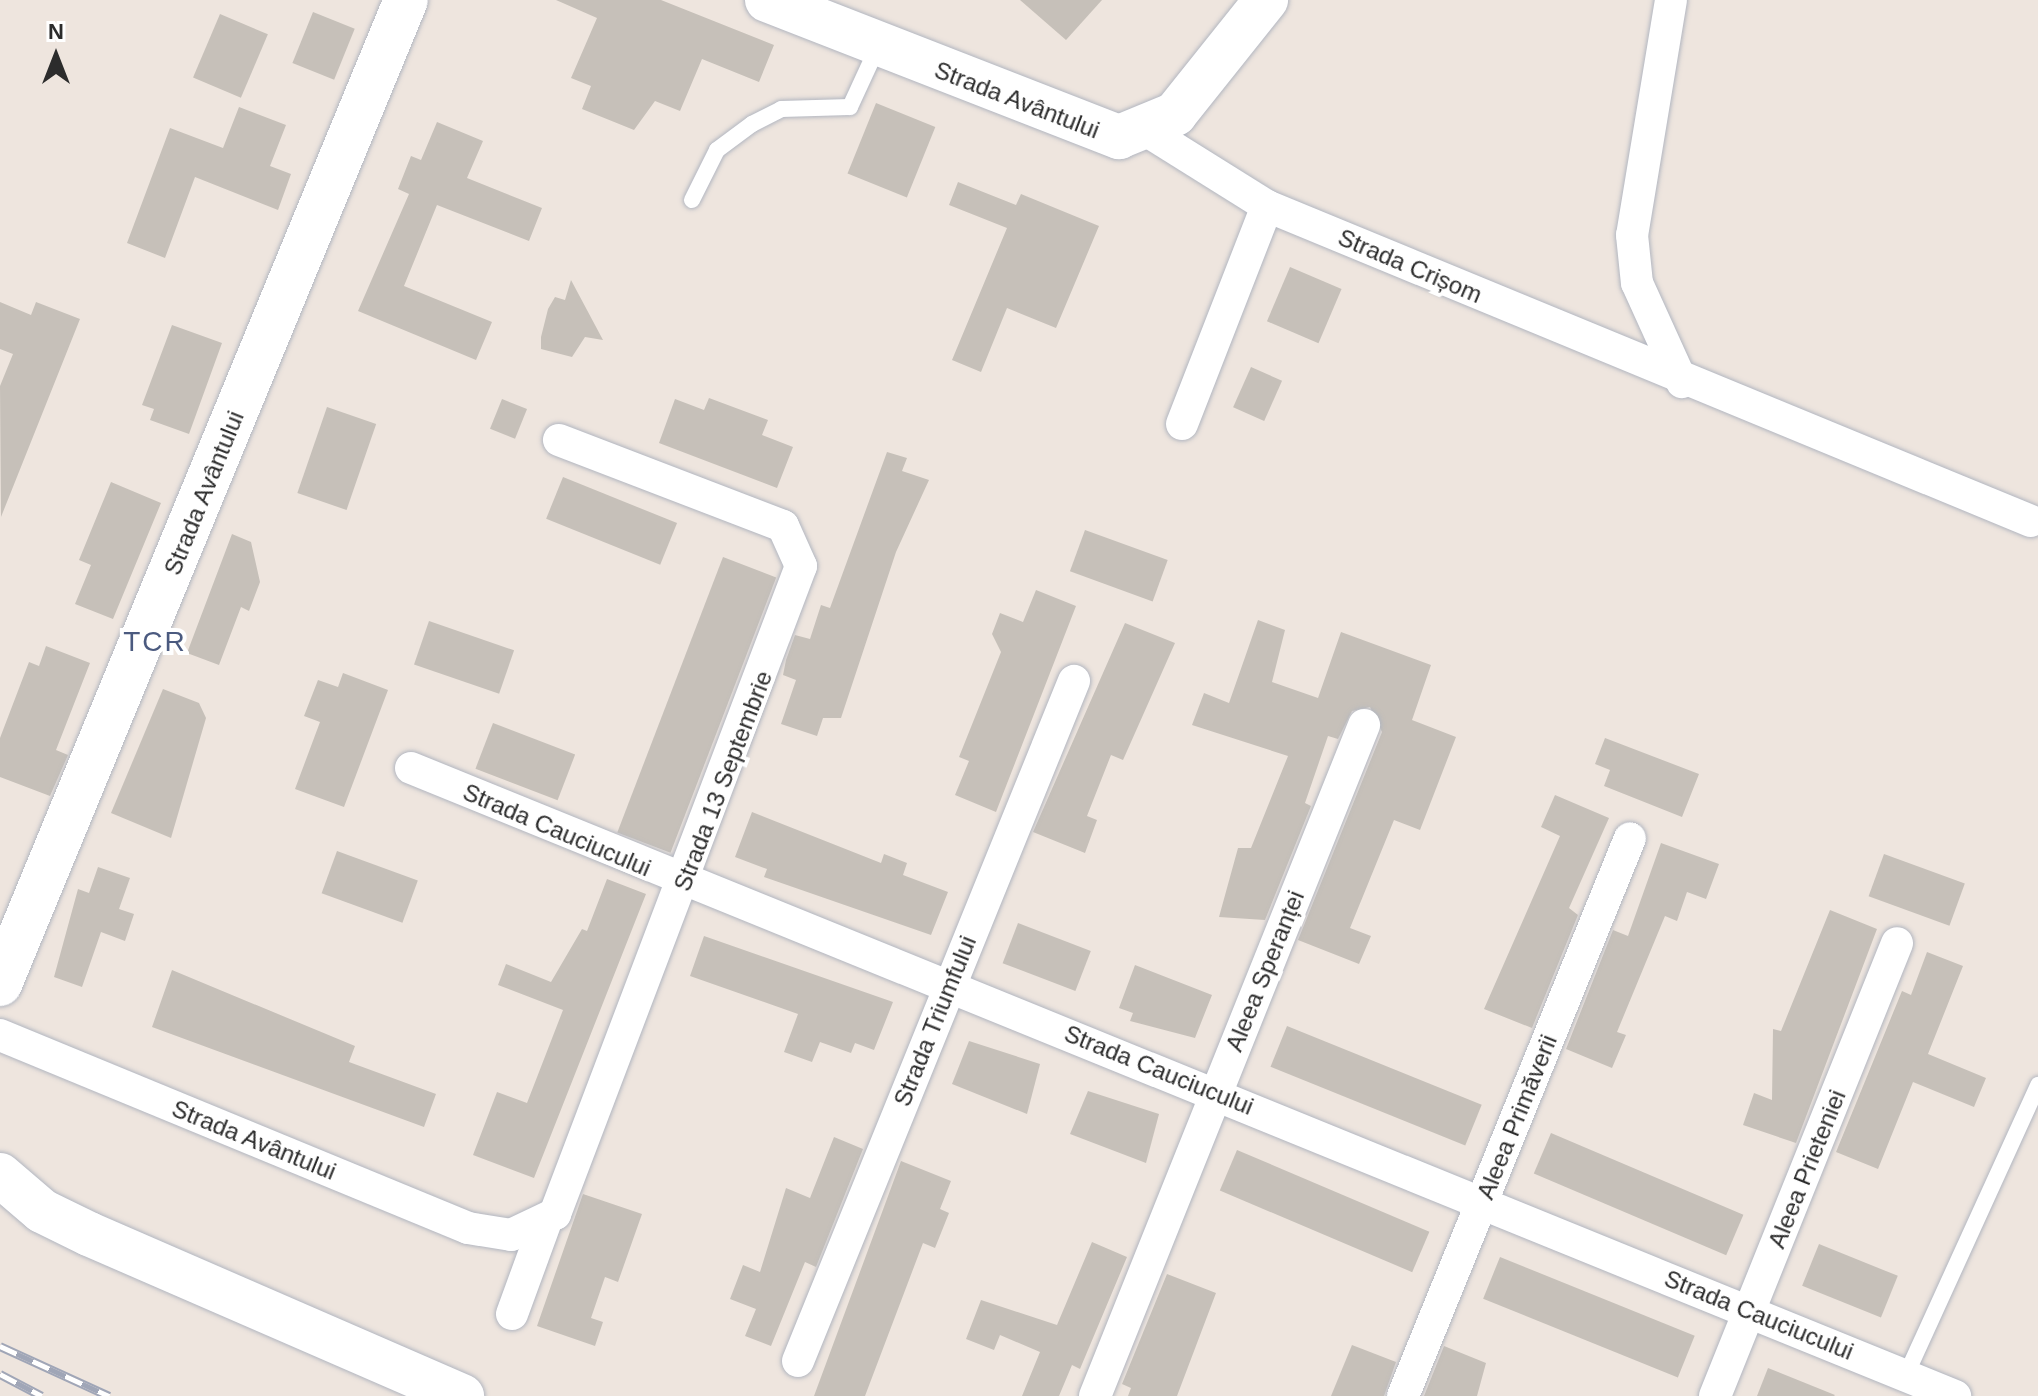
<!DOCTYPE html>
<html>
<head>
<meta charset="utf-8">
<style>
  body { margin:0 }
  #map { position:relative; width:2038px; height:1396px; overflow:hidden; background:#eee5de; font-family:Helvetica,sans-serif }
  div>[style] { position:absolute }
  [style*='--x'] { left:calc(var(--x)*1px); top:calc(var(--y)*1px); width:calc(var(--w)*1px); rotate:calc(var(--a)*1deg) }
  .building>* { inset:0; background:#c6c0b9; transform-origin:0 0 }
  .roads { filter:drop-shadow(0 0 2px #b2b6c0) drop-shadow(0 0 2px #b2b6c0) }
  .service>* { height:16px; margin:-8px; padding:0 8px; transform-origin:8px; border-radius:8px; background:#fff }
  .minor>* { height:32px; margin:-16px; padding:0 16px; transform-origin:16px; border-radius:16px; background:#fff }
  .secondary>* { height:44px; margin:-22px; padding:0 22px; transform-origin:22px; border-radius:22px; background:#fff }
  .rail>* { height:9px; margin-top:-4.5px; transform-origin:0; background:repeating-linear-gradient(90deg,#fff 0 18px,#a0a6b7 0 36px); box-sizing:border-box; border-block:2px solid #a0a6b7 }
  span { translate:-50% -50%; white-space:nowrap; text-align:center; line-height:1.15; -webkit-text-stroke:8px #fff; paint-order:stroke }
  .street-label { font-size:24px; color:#2c2c2c }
  .quarter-label { font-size:28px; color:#4b5a7f; letter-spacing:2px }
  .north { position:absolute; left:16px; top:16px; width:80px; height:80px; -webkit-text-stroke:6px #fff; paint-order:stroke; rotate:0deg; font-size:22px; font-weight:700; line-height:32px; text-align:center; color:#2c2c2c }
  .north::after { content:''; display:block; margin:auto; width:28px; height:36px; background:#2c2c2c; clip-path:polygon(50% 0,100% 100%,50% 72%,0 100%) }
</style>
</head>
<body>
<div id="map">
  <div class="building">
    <i style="clip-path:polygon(556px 0,661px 0,774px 45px,759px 82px,702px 59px,680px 111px,655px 101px,634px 130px,582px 109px,591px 86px,571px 78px,597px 18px)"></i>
    <i style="clip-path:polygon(1020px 0,1102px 0,1066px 40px)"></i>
    <i style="left:313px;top:12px;width:45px;height:55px;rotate:22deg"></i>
    <i style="left:220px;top:14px;width:52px;height:69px;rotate:23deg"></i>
    <i style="left:876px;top:103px;width:64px;height:76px;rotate:22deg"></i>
    <i style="clip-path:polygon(239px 107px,286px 125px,270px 166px,291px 174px,278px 210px,195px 177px,165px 258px,127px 243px,170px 128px,223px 148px)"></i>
    <i style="clip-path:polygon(437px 122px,483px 141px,467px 178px,542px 208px,529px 241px,437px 205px,404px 286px,492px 322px,476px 360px,358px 311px,409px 194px,398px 189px,411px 156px,421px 160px)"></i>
    <i style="clip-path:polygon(958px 182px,1016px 205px,1021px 194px,1099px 226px,1056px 328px,1007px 308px,981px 372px,952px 360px,1007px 228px,949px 205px)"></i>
    <i style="left:1290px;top:267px;width:56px;height:59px;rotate:23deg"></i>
    <i style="clip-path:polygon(571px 280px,603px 340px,585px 337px,572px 357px,541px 349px,541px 337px,548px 309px,555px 297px,565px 300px)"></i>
    <i style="clip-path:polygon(0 302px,31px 315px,36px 302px,80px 319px,1px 517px,0 386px,13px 354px,0 349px)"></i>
    <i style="clip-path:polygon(172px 325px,222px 343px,189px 434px,150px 420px,154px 409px,142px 405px)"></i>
    <i style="left:1251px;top:367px;width:34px;height:44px;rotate:24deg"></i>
    <i style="clip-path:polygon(709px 398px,768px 420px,762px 435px,793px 447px,777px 488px,659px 443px,675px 399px,704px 410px)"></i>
    <i style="left:502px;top:399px;width:27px;height:32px;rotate:22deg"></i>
    <i style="left:327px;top:407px;width:52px;height:91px;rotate:19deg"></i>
    <i style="clip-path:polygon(887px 452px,907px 458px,902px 471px,929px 480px,896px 552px,841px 718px,823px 718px,817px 736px,781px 724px,796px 680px,783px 675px,786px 660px,795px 635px,810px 639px,821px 605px,830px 608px)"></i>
    <i style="left:563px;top:477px;width:123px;height:45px;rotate:22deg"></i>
    <i style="clip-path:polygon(111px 482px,161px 503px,113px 619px,75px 604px,91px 565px,79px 560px)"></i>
    <i style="left:1085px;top:530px;width:88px;height:44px;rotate:20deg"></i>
    <i style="clip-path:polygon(232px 534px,251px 542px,260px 582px,249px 611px,241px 607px,219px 665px,187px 653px)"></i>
    <i style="left:723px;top:557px;width:57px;height:295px;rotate:21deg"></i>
    <i style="clip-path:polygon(1036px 590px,1076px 606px,996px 812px,955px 795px,969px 761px,959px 757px,1001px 652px,992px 634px,1000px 613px,1023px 622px)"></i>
    <i style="clip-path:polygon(1258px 620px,1285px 630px,1272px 682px,1318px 698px,1341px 632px,1431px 665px,1412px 720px,1456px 737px,1420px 830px,1394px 820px,1350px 928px,1371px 936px,1359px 964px,1298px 940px,1382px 732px,1370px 707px,1352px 711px,1338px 739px,1328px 736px,1305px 803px,1311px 806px,1265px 920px,1219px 917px,1238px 848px,1251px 848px,1288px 756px,1192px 725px,1204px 693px,1229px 703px)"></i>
    <i style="left:429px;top:621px;width:90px;height:46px;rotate:19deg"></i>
    <i style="clip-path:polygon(1125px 623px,1175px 643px,1123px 760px,1111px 755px,1087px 816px,1097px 820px,1085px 853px,1033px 832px)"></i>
    <i style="clip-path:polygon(46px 646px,90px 663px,56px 750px,68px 755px,50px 796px,0 777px,0 738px,29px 662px,39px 666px)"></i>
    <i style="clip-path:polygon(343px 673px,388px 690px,344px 807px,295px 789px,320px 722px,304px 716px,318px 680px,338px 687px)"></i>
    <i style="clip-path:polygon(163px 689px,199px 703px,206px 718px,171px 838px,111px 813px)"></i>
    <i style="left:493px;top:723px;width:88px;height:49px;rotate:21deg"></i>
    <i style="clip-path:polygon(1605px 738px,1699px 774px,1682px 817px,1604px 786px,1610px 770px,1595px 764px)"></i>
    <i style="clip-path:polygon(1555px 795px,1609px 818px,1569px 908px,1578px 915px,1532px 1028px,1484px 1009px,1560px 836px,1541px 827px)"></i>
    <i style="clip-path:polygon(752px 812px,881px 863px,884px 854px,907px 863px,903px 875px,948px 892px,931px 935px,764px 877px,767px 869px,735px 857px)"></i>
    <i style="clip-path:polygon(1661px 843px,1719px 864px,1706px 899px,1687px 892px,1677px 921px,1665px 916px,1617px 1032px,1626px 1035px,1612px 1068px,1566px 1049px,1613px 930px,1628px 936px)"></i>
    <i style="left:337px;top:851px;width:86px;height:45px;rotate:20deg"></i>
    <i style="left:1884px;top:854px;width:86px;height:45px;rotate:20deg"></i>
    <i style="clip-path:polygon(98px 867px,130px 878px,119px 909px,134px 914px,125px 941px,101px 932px,82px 987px,54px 977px,78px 889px,89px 893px)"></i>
    <i style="clip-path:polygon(607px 879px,646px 894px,534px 1178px,473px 1155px,497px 1092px,527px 1103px,563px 1010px,498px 985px,506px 964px,551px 982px,582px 929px,587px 931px)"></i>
    <i style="clip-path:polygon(1830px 910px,1877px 929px,1796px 1143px,1743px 1125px,1754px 1093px,1772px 1100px,1773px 1029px,1781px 1031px)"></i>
    <i style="left:1018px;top:923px;width:78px;height:43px;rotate:21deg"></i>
    <i style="clip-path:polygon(704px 936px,893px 1002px,874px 1050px,855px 1043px,851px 1053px,820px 1042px,812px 1062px,784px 1052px,798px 1014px,690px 976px)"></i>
    <i style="clip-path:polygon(1927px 952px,1963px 966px,1928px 1054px,1986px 1078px,1974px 1107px,1913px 1082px,1878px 1169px,1836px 1152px,1902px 991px,1911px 995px)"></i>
    <i style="clip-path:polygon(1135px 965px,1212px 995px,1195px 1038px,1130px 1021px,1133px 1013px,1119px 1008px)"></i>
    <i style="clip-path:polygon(172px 970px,355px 1046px,349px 1062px,436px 1094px,424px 1127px,152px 1027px)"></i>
    <i style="left:1287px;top:1026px;width:210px;height:44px;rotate:22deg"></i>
    <i style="clip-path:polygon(969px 1041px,1040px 1064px,1027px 1114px,952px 1084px)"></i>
    <i style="clip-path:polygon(1088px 1091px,1159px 1114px,1146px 1163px,1070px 1134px)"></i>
    <i style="left:1551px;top:1133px;width:209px;height:44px;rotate:23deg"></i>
    <i style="clip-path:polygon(834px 1137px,863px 1149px,816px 1267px,805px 1262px,771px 1346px,745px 1336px,756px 1309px,730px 1299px,743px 1265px,760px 1272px,786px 1188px,810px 1198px)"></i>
    <i style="left:1237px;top:1150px;width:209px;height:44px;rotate:23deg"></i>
    <i style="clip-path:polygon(901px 1161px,951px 1181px,940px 1209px,949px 1213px,935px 1248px,923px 1243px,865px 1396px,814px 1396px)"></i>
    <i style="clip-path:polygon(583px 1194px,642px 1214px,618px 1282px,605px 1277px,591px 1318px,603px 1322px,595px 1346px,537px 1326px)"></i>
    <i style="clip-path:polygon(1092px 1242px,1127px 1257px,1080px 1369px,1072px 1365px,1059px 1396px,1022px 1396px,1040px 1352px,1000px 1335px,994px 1350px,966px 1339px,981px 1300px,1057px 1325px)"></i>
    <i style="left:1819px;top:1244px;width:85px;height:45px;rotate:22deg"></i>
    <i style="left:1500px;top:1257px;width:210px;height:45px;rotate:22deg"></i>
    <i style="clip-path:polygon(1167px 1274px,1216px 1293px,1177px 1396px,1128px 1396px,1131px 1388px,1122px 1384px)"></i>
    <i style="clip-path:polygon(1352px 1345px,1396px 1362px,1384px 1396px,1331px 1396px)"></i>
    <i style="clip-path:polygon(1444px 1346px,1486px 1363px,1477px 1396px,1424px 1396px)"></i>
    <i style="clip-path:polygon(1768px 1368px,1835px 1395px,1834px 1396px,1757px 1396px)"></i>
  </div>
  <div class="roads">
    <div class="service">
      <i style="--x:692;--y:200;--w:56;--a:-63.4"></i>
      <i style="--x:717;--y:150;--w:44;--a:-36.6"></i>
      <i style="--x:752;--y:124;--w:33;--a:-27"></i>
      <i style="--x:781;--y:109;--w:69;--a:-1.7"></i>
      <i style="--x:850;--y:107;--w:67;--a:-65.3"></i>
      <i style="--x:1906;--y:1375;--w:319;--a:-65.5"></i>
    </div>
    <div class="minor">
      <i style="--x:1671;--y:0;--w:238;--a:99.4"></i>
      <i style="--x:1632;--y:235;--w:48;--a:84.1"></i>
      <i style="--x:1637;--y:283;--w:109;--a:65.6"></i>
      <i style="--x:1147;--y:131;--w:142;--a:32"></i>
      <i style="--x:1267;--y:206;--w:826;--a:22.41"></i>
      <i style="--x:1182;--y:424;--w:234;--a:-68.7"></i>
      <i style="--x:411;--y:768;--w:1667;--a:22.13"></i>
      <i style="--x:0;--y:1035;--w:506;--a:22.41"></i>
      <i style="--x:468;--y:1228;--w:44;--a:9.2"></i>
      <i style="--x:511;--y:1235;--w:49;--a:-25.5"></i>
      <i style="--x:555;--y:1214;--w:693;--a:-69.21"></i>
      <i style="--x:801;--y:566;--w:44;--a:-114.2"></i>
      <i style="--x:783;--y:526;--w:240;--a:-159"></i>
      <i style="--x:512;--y:1314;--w:96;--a:-69.9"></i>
      <i style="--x:798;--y:1361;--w:734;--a:-67.91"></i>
      <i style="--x:1095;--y:1396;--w:723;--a:-68.15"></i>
      <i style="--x:1403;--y:1396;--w:602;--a:-67.86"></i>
      <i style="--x:1715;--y:1396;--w:488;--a:-68.1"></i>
    </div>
    <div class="secondary">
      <i style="--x:767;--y:0;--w:378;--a:21.3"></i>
      <i style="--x:1119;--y:137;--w:61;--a:-22.3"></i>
      <i style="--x:1175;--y:114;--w:146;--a:-51.4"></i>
      <i style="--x:0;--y:984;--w:1064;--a:-67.58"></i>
      <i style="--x:0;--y:1175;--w:55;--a:40.6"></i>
      <i style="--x:42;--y:1211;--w:52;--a:26.1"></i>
      <i style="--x:89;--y:1234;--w:407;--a:23.5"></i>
    </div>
  </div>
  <div class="rail">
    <i style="--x:0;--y:1346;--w:120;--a:24.6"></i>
    <i style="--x:0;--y:1374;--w:47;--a:27.6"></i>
  </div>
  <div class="street-label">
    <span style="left:1017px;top:100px;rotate:21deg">Strada Avântului</span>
    <span style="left:1410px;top:266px;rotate:23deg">Strada Crișom</span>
    <span style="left:204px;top:493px;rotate:-68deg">Strada Avântului</span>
    <span style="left:723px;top:781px;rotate:-69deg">Strada 13 Septembrie</span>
    <span style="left:557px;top:830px;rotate:23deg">Strada Cauciucului</span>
    <span style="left:1265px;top:971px;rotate:-68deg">Aleea Speranței</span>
    <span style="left:935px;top:1021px;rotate:-68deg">Strada Triumfului</span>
    <span style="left:1159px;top:1070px;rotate:22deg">Strada Cauciucului</span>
    <span style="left:1517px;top:1117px;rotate:-68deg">Aleea Primăverii</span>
    <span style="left:254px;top:1140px;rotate:22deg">Strada Avântului</span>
    <span style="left:1807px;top:1169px;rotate:-68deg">Aleea Prieteniei</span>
    <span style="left:1759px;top:1315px;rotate:22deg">Strada Cauciucului</span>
  </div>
  <div class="quarter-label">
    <span style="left:155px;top:642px">TCR</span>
  </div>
  <div class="north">N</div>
</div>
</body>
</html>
